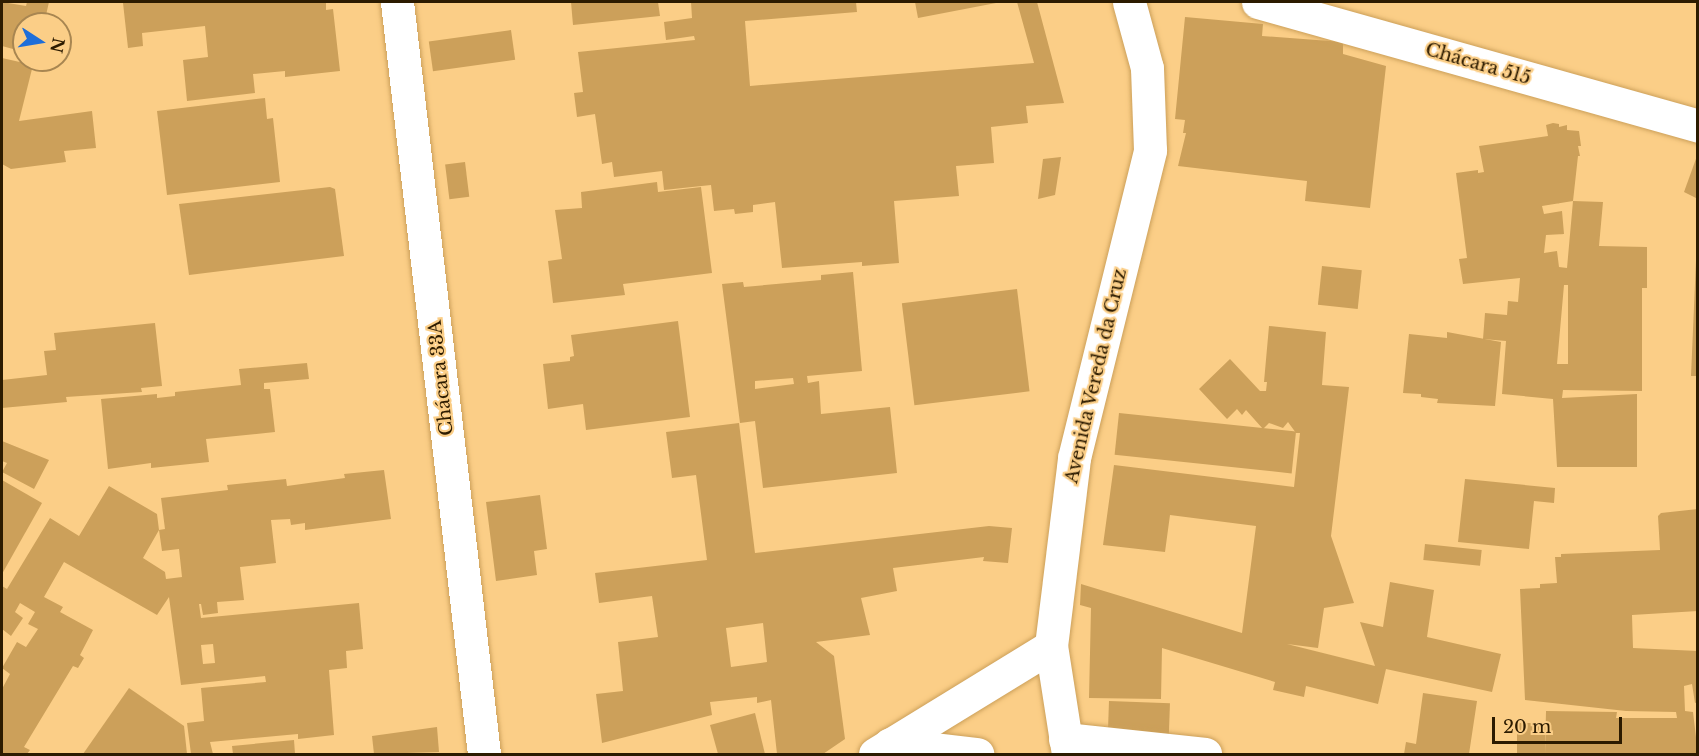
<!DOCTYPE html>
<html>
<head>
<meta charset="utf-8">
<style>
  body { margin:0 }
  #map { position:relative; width:1699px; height:756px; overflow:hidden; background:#fbce87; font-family:"Libre Baskerville",serif }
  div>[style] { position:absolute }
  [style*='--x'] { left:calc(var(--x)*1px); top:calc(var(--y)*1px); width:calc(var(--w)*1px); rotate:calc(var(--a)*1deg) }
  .building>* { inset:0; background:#cca05a; transform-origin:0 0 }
  .roads { filter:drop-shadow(0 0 2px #cca05a) drop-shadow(0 0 2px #cca05a) }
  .minor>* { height:33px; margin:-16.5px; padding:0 16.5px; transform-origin:16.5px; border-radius:16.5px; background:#fff }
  span { translate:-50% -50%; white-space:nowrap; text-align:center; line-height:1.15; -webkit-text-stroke:4.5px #fbce87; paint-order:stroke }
  .street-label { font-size:18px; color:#2c1b00 }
  .frame { position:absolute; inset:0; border:3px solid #2c1b00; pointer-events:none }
  .north { position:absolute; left:12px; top:12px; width:60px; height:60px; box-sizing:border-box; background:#fbce87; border:2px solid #a88651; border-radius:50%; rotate:102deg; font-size:16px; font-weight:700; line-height:24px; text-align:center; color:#2c1b00 }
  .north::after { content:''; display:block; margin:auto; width:21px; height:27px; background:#1e6ed9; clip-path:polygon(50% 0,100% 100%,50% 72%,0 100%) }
  .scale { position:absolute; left:1492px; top:717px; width:130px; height:27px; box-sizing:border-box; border:3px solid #2c1b00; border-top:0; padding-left:8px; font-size:18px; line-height:21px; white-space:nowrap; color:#2c1b00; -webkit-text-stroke:4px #fbce87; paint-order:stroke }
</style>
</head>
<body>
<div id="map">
  <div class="building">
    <i style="clip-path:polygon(2px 2px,26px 6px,27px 2px,49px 2px,44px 24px,24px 24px,24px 52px,2px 46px)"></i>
    <i style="clip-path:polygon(138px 2px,326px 2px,326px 10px,333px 9px,340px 71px,285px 77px,285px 71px,253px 74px,255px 93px,187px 101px,183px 60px,208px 57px,205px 26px,142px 33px,143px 46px,128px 48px,123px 3px)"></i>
    <i style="clip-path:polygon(571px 2px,658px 2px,660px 16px,573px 25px)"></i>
    <i style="clip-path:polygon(691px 2px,856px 2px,857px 12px,745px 21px,750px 86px,1034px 63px,1017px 2px,1037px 2px,1064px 103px,1026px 106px,1028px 123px,991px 127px,994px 163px,956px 166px,959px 196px,894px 201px,899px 263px,862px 266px,862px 262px,782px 268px,775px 202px,753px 205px,753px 212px,735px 214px,734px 209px,714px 211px,711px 185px,664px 190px,662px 171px,614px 177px,612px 162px,602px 164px,595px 114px,577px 117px,574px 93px,583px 92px,578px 52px,695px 40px,694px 36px,666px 40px,664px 22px,692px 18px)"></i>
    <i style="clip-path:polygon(915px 2px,996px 2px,996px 3px,918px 18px)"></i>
    <i style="clip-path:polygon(1185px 17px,1263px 24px,1262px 36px,1343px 42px,1343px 54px,1386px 66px,1370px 208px,1305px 201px,1307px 181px,1178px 166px,1186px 133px,1183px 133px,1185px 120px,1175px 119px)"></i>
    <i style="left:511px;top:30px;width:30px;height:83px;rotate:82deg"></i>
    <i style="clip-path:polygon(2px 58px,33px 65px,19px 121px,92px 111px,96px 148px,64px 151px,66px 162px,11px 169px,2px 164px)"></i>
    <i style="clip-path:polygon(265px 98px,267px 119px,273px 118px,280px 182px,167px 195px,157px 111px)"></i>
    <i style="clip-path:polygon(evenodd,1553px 123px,1559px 124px,1559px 127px,1567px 125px,1567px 130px,1579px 131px,1581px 146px,1578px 146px,1580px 156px,1578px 156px,1573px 201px,1542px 206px,1544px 214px,1562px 211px,1564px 234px,1546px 235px,1544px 253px,1557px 251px,1559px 267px,1567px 268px,1573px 201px,1603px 202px,1599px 246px,1647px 247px,1647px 288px,1642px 288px,1642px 391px,1563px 390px,1562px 398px,1637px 394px,1637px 467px,1557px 467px,1553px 399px,1502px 394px,1506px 341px,1483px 339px,1485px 313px,1507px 315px,1508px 301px,1518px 302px,1520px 278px,1463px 284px,1459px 259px,1467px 258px,1456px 173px,1478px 170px,1478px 173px,1484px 172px,1479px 146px,1548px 136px,1546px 125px,1553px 123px,1564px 285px,1568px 285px,1568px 364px,1557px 364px,1564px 285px)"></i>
    <i style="clip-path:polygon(1697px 156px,1698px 156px,1698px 199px,1684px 192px)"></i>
    <i style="clip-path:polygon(1061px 157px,1055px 195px,1038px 199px,1043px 159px)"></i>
    <i style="left:465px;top:162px;width:35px;height:20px;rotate:83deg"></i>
    <i style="clip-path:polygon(657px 182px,658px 192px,701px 187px,712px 273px,623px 284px,625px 295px,553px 303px,548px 261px,562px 259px,555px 210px,582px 208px,581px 192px)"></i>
    <i style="clip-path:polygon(330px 187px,335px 189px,344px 256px,189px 275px,179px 204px)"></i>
    <i style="clip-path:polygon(1696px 261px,1698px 261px,1698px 376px,1691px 376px)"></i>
    <i style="left:1322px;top:266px;width:40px;height:39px;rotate:6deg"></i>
    <i style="clip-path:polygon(evenodd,853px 272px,862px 371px,807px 376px,808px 383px,819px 381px,821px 414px,890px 407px,897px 473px,763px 488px,755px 421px,740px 423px,722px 284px,743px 282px,744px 287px,821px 280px,821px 275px,853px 272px,793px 378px,794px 384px,755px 389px,755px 381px,793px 378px)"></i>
    <i style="left:1017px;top:289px;width:103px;height:116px;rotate:83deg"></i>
    <i style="clip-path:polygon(678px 321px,690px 417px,586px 430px,583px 404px,548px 409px,543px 364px,570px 361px,570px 357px,574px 356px,571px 335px)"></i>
    <i style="clip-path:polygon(155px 323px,162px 386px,141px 388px,142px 392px,66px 397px,67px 402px,2px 408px,2px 380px,47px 375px,44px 351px,56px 350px,54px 333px)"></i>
    <i style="clip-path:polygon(1269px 326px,1326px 332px,1322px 385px,1349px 387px,1331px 536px,1354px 603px,1324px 608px,1318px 648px,1287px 644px,1375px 666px,1360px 622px,1383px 627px,1390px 582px,1434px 590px,1427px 637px,1501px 654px,1492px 692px,1386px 669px,1378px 704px,1306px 686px,1304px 697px,1273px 690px,1275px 682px,1162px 648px,1161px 699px,1089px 698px,1091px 608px,1080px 605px,1081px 584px,1242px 633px,1256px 526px,1170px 515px,1165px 552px,1103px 545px,1114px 465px,1294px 487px,1300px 433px,1296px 433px,1288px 422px,1283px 428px,1269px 423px,1263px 429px,1246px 410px,1242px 415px,1237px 409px,1227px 419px,1199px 389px,1230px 359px,1260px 391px,1266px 391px,1267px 382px,1264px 382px)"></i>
    <i style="clip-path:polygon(1447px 332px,1501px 342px,1495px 406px,1437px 403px,1438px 399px,1421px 397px,1421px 394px,1403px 393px,1409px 334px,1447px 338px)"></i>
    <i style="clip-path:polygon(307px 363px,309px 379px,264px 383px,264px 389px,270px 389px,275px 432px,206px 439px,209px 462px,151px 468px,151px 463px,108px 469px,101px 399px,157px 394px,157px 398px,175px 396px,175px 392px,241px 385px,239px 369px)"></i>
    <i style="left:1119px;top:413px;width:178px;height:42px;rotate:6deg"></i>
    <i style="clip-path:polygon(evenodd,739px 423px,755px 553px,989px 526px,1012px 528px,1008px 563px,983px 561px,984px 557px,893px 568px,897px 591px,861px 598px,870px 635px,816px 642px,834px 656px,845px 739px,823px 754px,777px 754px,771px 700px,757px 703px,757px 697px,710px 702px,712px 715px,602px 743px,596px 694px,623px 691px,618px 642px,658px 637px,652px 596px,599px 603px,595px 573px,707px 560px,696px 475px,672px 478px,666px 432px,739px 423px,763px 623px,767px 662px,731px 667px,726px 628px,763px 623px)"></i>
    <i style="clip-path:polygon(2px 441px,49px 460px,34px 489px,2px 472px,7px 463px,2px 461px)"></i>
    <i style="clip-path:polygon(evenodd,384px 470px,391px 519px,305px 530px,305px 523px,291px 525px,290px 519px,271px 520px,276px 563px,240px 567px,244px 600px,217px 602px,218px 613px,203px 615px,201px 604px,199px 604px,201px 618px,359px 603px,363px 649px,346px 651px,347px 668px,329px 670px,334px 735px,298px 739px,298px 734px,210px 742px,213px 754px,191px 754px,187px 723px,204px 721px,201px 688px,266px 682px,265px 676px,181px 685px,169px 597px,157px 615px,64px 562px,44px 597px,63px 607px,60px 612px,93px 630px,80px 655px,84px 658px,78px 668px,73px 666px,24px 747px,30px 750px,27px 754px,2px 754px,2px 689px,10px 674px,2px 668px,17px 642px,26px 647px,38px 629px,28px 624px,35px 612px,20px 603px,15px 612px,23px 618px,11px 636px,2px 629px,2px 586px,7px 589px,50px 518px,79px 536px,109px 486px,157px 514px,159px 530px,165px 529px,161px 498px,228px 490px,227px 485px,286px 479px,287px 486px,345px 478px,344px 474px,384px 470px,159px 530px,162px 551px,179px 549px,182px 577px,166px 579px,165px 572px,143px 558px,159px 530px,384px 470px,213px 644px,215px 663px,203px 664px,201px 645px,213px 644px)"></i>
    <i style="clip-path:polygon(1465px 479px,1555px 488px,1554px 503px,1534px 501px,1529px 549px,1458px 542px)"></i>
    <i style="clip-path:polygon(2px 480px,42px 503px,2px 574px)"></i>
    <i style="clip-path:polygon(540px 495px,547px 549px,534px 551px,537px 575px,496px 581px,486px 502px)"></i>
    <i style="clip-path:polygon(1698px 509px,1698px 611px,1632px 615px,1633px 648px,1698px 651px,1698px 702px,1695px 703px,1692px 684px,1684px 686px,1685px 711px,1693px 712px,1698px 754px,1545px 754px,1546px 711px,1617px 712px,1616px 718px,1677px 718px,1676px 712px,1626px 711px,1525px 700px,1520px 589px,1540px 588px,1540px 584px,1557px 583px,1555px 557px,1561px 557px,1561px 554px,1660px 550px,1658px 516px,1661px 513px)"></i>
    <i style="left:1425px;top:544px;width:57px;height:16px;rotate:6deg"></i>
    <i style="clip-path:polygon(129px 688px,184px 726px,187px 754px,83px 754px)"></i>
    <i style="clip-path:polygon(1423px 693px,1477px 701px,1469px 754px,1404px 754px,1406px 742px,1416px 744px)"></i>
    <i style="left:1109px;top:701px;width:61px;height:32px;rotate:2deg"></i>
    <i style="clip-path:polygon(755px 713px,765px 754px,718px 754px,710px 725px)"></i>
    <i style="left:1517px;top:723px;width:28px;height:31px"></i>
    <i style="clip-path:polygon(437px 727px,439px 752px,374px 754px,372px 736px)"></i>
    <i style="clip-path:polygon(294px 740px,295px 754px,233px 754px,232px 746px)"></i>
  </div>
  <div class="roads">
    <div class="minor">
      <i style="--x:397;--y:2;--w:757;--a:83.4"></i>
      <i style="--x:1258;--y:2;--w:457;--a:15.7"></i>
      <i style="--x:1065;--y:739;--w:141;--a:6.1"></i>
      <i style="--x:890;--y:744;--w:88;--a:6.6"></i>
      <i style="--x:875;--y:754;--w:206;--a:-31.5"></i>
      <i style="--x:1068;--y:754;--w:109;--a:-98.9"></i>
      <i style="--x:1051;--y:646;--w:189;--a:-83"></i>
      <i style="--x:1074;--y:458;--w:317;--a:-76.1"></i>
      <i style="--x:1150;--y:150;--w:82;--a:-92.1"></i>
      <i style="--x:1147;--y:68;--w:68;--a:-105.3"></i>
    </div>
  </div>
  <div class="street-label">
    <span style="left:1478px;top:64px;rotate:16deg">Chácara 515</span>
    <span style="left:1096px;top:376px;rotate:-77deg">Avenida Vereda da Cruz</span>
    <span style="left:441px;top:378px;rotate:-96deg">Chácara 33A</span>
  </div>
  <div class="frame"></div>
  <div class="north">N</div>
  <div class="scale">20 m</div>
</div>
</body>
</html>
